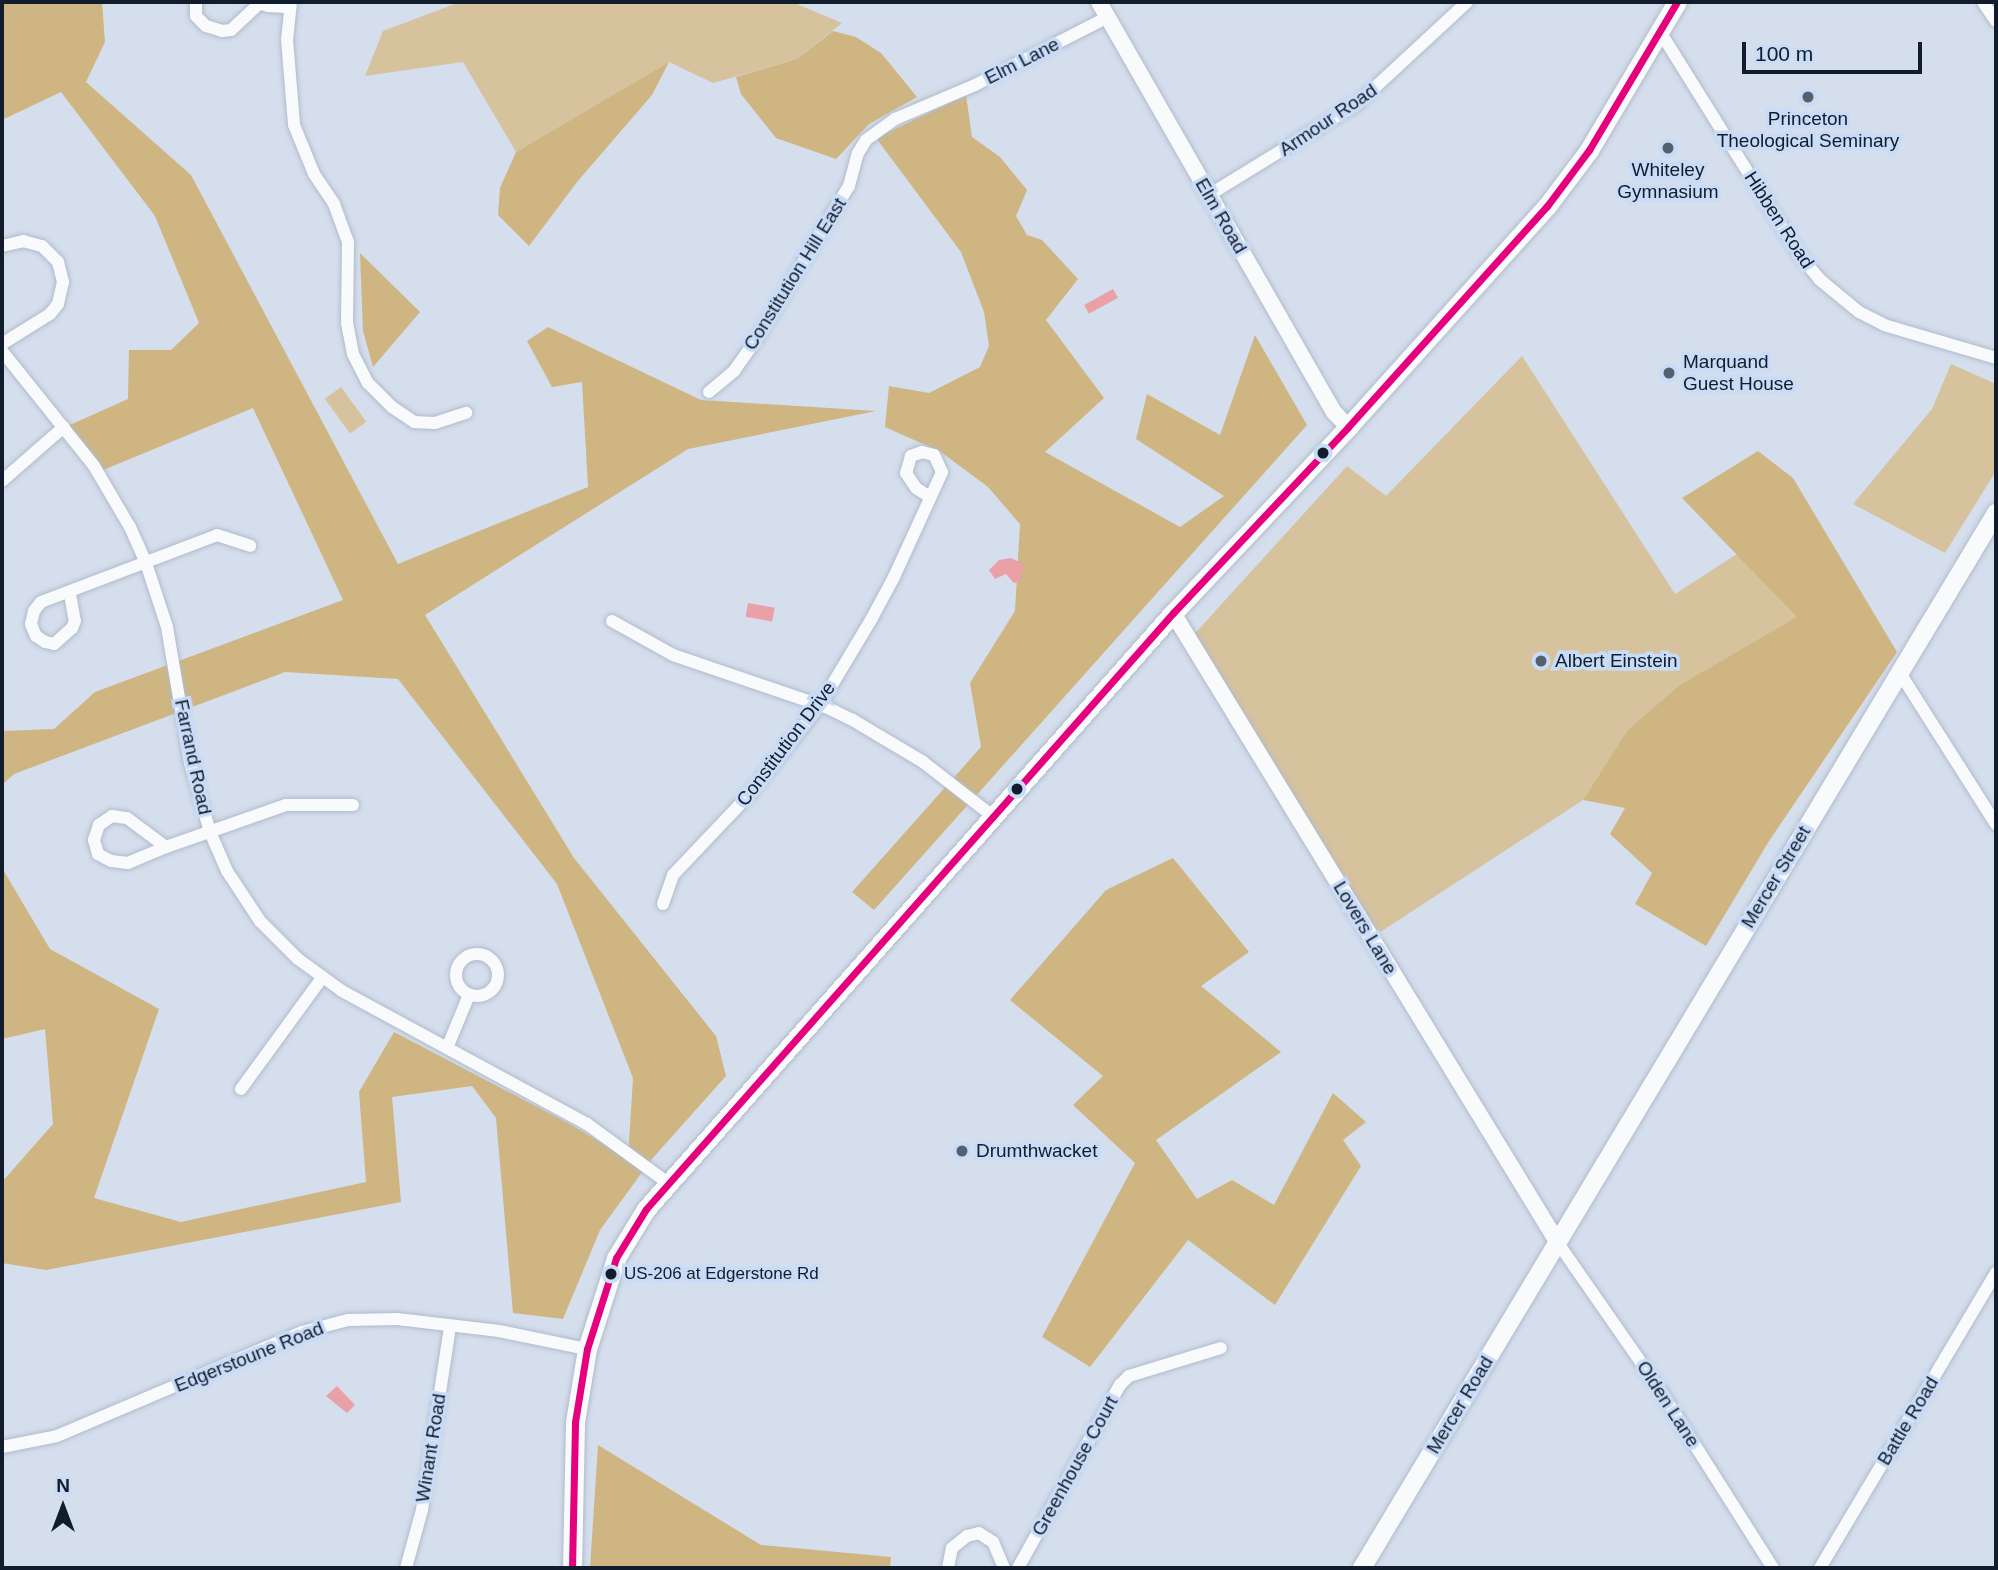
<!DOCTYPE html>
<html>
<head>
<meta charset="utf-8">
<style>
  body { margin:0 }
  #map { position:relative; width:1998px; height:1570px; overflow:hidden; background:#d4deec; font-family:Arial,sans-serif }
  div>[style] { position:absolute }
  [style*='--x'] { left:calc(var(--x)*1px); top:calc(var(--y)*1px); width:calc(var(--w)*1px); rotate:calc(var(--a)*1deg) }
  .green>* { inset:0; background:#d7c29e; transform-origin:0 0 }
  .forest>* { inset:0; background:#cfb581 }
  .water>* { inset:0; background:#e9a0a7; transform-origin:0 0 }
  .roads { filter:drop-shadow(0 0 2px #b1bbca) drop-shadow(0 0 2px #b1bbca) }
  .minor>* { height:12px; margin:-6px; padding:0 6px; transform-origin:6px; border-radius:6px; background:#f9fafc }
  .minor>.ring { margin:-6px; padding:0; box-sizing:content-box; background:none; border:12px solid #f9fafc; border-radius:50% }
  .tertiary>* { height:16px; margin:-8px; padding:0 8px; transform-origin:8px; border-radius:8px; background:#f9fafc }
  .secondary>* { height:18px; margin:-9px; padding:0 9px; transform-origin:9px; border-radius:9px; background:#f9fafc }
  .trunk>* { height:19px; margin:-9.5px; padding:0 9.5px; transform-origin:9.5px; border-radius:9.5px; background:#f9fafc }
  .bus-1>* { height:7px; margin:-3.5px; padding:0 3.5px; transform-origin:3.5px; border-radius:3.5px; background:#e5007d }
  .dots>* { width:19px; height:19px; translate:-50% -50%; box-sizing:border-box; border:4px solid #c9dcf7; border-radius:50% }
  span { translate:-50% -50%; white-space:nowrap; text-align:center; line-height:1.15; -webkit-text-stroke:7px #c9dcf7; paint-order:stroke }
  .bus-label { font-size:17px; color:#111c2c }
  .left { translate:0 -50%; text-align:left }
  .street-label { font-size:19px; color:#111c2c }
  .poi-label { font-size:19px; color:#111c2c }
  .frame { position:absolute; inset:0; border:4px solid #111c2c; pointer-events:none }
  .north { position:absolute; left:28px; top:1472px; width:70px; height:70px; -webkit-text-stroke:5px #c9dcf7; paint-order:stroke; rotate:0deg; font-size:19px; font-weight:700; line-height:28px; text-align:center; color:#111c2c }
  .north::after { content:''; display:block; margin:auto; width:24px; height:32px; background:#111c2c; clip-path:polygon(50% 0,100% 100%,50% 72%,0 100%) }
  .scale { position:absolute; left:1742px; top:42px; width:180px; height:32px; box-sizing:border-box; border:4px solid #111c2c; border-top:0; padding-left:9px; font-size:21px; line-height:24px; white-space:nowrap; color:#111c2c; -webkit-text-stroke:5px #c9dcf7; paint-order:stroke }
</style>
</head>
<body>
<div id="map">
  <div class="green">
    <i style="clip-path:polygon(460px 2px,792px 2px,842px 23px,797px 59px,713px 83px,669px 62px,516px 152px,463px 62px,365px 76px,383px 31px)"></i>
    <i style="clip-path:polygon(1522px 356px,1675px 594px,1737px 554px,1798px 617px,1678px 686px,1627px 731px,1583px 800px,1368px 940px,1189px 640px,1347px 466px,1386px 496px)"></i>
    <i style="clip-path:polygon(1951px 364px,1996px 384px,1996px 471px,1945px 553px,1853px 504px,1932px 409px)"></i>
    <i style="left:341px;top:387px;width:43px;height:20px;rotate:54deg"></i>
  </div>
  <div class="forest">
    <i style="clip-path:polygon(2px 2px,102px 2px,105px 42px,86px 82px,191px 175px,398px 564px,588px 487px,582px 382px,552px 387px,527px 341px,548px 327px,701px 400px,876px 411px,688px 449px,425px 615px,574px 858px,716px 1036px,726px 1076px,651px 1160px,600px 1230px,563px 1319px,513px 1313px,496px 1118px,472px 1086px,392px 1097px,401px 1202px,46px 1270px,2px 1263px,2px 1182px,53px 1124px,45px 1029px,2px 1039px,2px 868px,50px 949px,159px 1009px,94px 1198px,181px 1222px,366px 1182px,359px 1092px,394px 1032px,568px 1123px,628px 1158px,633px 1078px,557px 884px,398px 679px,285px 672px,14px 774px,2px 785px,2px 731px,54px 729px,95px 692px,343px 600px,253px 408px,96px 473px,63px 428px,128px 399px,129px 350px,171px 350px,199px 323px,155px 216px,61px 92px,2px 120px)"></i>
    <i style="clip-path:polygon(833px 31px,856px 37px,881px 53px,917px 97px,869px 124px,836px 159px,776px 138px,741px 94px,736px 77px,797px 59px)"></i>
    <i style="clip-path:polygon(669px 62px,652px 95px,577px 182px,529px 246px,498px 215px,500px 188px,516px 152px)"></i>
    <i style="clip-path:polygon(966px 95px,972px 137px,1000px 157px,1027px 190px,1016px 216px,1027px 235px,1042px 240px,1078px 279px,1046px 320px,1104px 398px,1045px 452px,1180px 527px,1224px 496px,1136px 439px,1147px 394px,1220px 435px,1255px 335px,1307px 425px,874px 910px,852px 892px,981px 747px,970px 683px,1015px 611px,1020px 524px,988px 487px,941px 452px,885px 427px,889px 386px,929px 393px,980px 367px,989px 346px,984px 312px,961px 252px,876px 138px)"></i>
    <i style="clip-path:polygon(360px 253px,420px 312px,373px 367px,363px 331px)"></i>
    <i style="clip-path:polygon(1758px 451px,1793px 478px,1897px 652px,1769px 841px,1706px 946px,1635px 904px,1652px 873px,1610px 834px,1625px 808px,1583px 800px,1627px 731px,1678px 686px,1797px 617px,1682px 498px)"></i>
    <i style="clip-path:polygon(1173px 858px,1249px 952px,1201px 986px,1281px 1052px,1156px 1140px,1197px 1199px,1232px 1180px,1274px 1205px,1333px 1093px,1366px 1122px,1343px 1140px,1361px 1166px,1275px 1305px,1188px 1240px,1090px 1367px,1042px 1337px,1135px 1163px,1073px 1105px,1103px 1076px,1010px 1000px,1106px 890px)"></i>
    <i style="clip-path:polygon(598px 1445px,761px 1545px,891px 1557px,890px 1568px,590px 1568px)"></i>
  </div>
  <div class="water">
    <i style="left:1113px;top:289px;width:10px;height:33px;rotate:61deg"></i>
    <i style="clip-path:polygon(1011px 558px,1023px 564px,1021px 581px,1014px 583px,1006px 574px,995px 579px,989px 570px,999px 560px)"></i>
    <i style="left:748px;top:603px;width:27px;height:14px;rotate:10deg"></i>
    <i style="clip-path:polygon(337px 1386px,355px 1405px,347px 1413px,326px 1396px)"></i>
  </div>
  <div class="roads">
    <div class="minor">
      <i style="--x:196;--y:2;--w:14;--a:90"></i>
      <i style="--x:196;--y:16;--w:14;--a:45"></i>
      <i style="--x:206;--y:26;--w:17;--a:17"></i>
      <i style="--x:222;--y:31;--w:9;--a:-6"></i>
      <i style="--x:231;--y:30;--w:38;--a:-43"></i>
      <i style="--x:257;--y:2;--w:12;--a:20"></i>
      <i style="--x:268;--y:6;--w:22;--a:3"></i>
      <i style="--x:291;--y:2;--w:37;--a:96"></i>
      <i style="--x:287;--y:39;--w:86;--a:85.3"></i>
      <i style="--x:294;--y:125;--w:53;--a:67.8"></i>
      <i style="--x:314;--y:174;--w:36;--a:56"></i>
      <i style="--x:334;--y:204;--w:40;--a:69.8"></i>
      <i style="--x:348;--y:242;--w:81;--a:90.7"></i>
      <i style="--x:347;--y:323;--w:32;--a:79"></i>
      <i style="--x:353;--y:354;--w:33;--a:63"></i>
      <i style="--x:368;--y:383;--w:34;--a:45"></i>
      <i style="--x:392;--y:407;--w:27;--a:34"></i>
      <i style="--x:414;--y:422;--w:21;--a:3"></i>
      <i style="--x:435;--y:423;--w:33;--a:-18"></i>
      <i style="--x:1983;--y:2;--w:23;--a:56"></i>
      <i style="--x:1659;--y:30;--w:266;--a:58"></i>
      <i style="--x:1800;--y:256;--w:30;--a:50"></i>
      <i style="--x:1819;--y:279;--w:52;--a:39.5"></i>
      <i style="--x:1859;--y:312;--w:28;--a:27"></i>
      <i style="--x:1884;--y:325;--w:117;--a:16.4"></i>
      <i style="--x:1209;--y:195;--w:174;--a:-31.6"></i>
      <i style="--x:1357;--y:104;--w:150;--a:-42.8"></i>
      <i style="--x:2;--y:246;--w:22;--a:-13"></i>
      <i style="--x:23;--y:241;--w:20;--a:15"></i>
      <i style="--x:42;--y:246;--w:23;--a:45"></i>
      <i style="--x:58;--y:262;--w:21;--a:76"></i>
      <i style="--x:63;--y:282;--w:23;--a:103"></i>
      <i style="--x:58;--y:304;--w:13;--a:129"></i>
      <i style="--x:50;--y:314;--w:57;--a:148"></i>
      <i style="--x:2;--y:351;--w:147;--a:51.3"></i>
      <i style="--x:94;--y:466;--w:71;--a:59.5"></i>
      <i style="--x:130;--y:527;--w:39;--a:66"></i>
      <i style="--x:146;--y:563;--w:67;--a:71.8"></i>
      <i style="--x:167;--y:627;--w:138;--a:80.4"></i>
      <i style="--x:190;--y:763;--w:72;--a:73.8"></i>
      <i style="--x:210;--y:832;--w:43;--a:66.4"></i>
      <i style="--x:227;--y:871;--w:60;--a:56.6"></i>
      <i style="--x:260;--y:921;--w:54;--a:45"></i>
      <i style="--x:298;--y:959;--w:54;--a:36"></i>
      <i style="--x:342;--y:991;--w:279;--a:28.5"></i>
      <i style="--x:587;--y:1124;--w:100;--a:36.1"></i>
      <i style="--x:709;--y:392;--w:33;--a:-40"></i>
      <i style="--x:734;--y:371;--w:45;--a:-54.9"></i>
      <i style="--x:760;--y:334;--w:173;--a:-59"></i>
      <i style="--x:849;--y:186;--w:34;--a:-75"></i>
      <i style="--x:858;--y:153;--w:15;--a:-58"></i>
      <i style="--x:866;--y:140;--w:36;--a:-36"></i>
      <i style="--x:895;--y:119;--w:87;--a:-23"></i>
      <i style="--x:975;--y:85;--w:149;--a:-27.1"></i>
      <i style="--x:2;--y:481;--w:82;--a:-41.1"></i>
      <i style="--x:70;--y:594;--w:27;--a:80"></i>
      <i style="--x:75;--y:621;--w:8;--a:113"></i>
      <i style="--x:72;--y:628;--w:24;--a:138"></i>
      <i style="--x:54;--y:644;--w:9;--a:-167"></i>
      <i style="--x:45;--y:642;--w:11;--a:-146"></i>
      <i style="--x:36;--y:636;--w:13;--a:-113"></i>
      <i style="--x:31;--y:624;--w:13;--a:-77"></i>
      <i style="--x:34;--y:611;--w:11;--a:-52"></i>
      <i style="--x:41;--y:602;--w:188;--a:-20.8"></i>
      <i style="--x:217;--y:535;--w:35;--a:18"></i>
      <i style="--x:612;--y:621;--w:70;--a:29.1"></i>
      <i style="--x:673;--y:655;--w:162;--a:18.8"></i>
      <i style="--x:826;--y:707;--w:28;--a:26"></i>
      <i style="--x:851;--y:719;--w:84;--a:30.8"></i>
      <i style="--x:923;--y:762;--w:90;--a:37.8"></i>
      <i style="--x:1900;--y:673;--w:179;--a:57.6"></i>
      <i style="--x:166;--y:847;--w:41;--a:157.2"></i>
      <i style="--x:128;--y:863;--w:17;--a:-173"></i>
      <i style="--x:111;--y:861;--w:15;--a:-152"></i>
      <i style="--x:98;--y:854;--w:15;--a:-106"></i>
      <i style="--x:94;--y:840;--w:16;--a:-72"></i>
      <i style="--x:99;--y:825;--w:16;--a:-35"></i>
      <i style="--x:112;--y:816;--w:15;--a:8"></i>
      <i style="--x:127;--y:818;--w:49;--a:36.6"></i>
      <i style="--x:166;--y:847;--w:127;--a:-19.3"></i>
      <i style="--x:286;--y:805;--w:67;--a:0"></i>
      <i style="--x:663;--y:904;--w:31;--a:-71"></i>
      <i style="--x:673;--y:875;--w:110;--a:-46.5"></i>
      <i style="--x:749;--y:795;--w:115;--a:-51.7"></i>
      <i style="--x:820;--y:705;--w:101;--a:-59.1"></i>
      <i style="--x:872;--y:618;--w:47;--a:-61.8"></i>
      <i style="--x:894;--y:577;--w:115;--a:-65.4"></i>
      <i style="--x:942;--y:472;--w:19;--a:-115"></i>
      <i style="--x:934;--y:455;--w:12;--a:-166"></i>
      <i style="--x:922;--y:452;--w:12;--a:160"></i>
      <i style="--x:911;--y:456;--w:18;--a:106"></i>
      <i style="--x:906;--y:473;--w:18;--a:56"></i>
      <i style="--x:916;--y:488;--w:17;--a:33"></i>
      <i class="ring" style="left:456px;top:954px;width:30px;height:30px"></i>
      <i style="--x:447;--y:1048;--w:57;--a:-67.5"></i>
      <i style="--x:241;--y:1089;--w:137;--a:-53.9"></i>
      <i style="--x:1558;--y:1243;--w:179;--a:55.2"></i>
      <i style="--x:1660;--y:1390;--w:211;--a:57.6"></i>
      <i style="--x:2;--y:1447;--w:56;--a:-11.3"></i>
      <i style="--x:57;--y:1436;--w:266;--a:-23"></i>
      <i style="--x:302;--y:1332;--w:48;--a:-14.6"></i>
      <i style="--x:348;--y:1320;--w:49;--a:-1.2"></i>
      <i style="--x:397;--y:1319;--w:103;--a:6.7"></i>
      <i style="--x:499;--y:1331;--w:90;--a:11.6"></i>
      <i style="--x:406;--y:1568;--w:60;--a:-74.6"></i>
      <i style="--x:422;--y:1510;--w:186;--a:-81.3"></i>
      <i style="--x:948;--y:1568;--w:20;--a:-79"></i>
      <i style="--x:952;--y:1548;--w:19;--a:-39"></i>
      <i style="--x:967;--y:1536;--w:12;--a:-14"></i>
      <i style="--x:979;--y:1533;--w:17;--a:33"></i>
      <i style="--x:993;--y:1542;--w:28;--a:67"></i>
      <i style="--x:1018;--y:1568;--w:210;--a:-60.9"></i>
      <i style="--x:1120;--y:1385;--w:13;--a:-45"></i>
      <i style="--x:1129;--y:1376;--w:96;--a:-16.9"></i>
      <i style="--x:1820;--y:1568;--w:344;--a:-59.2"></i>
    </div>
    <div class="tertiary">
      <i style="--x:1099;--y:2;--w:473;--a:60.2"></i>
      <i style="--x:1334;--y:412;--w:21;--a:47"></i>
      <i style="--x:1173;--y:613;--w:738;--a:58.57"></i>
    </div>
    <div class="secondary">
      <i style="--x:1362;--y:1568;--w:1231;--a:-59"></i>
    </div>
    <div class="trunk">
      <i style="--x:572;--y:1568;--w:146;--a:-88.8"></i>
      <i style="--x:575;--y:1422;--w:74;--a:-80.7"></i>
      <i style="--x:587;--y:1349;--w:96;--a:-72.3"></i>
      <i style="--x:616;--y:1258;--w:57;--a:-58.5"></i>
      <i style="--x:646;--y:1209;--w:796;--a:-48.52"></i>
      <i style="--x:1173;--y:613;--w:255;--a:-46.7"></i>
      <i style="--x:1348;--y:427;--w:297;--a:-48"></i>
      <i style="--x:1547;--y:206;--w:70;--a:-53.1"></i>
      <i style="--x:1589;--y:150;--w:172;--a:-59.3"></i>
    </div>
  </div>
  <div class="bus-1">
    <i style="--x:572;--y:1568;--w:146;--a:-88.8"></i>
    <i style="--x:575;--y:1422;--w:74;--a:-80.7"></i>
    <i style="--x:587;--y:1349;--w:96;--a:-72.3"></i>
    <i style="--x:616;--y:1258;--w:57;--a:-58.5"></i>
    <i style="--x:646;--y:1209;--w:796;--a:-48.52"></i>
    <i style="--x:1173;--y:613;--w:255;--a:-46.7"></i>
    <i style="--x:1348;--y:427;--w:297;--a:-48"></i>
    <i style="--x:1547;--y:206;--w:70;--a:-53.1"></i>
    <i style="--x:1589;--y:150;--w:172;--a:-59.3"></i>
  </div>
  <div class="dots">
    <i style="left:1808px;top:97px;background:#55606f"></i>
    <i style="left:1668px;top:148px;background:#55606f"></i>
    <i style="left:1669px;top:373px;background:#55606f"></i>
    <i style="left:1323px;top:453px;background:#111c2c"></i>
    <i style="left:1541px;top:661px;background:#55606f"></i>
    <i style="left:1017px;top:789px;background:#111c2c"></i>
    <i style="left:962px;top:1151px;background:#55606f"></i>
    <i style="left:611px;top:1274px;background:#111c2c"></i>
  </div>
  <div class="bus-label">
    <span class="left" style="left:624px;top:1274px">US-206 at Edgerstone Rd</span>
  </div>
  <div class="street-label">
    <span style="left:1022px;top:61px;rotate:-27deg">Elm Lane</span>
    <span style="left:1328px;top:120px;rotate:-34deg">Armour Road</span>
    <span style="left:1221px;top:216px;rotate:60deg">Elm Road</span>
    <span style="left:1779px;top:220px;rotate:57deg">Hibben Road</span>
    <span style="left:795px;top:274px;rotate:-58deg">Constitution Hill East</span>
    <span style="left:786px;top:744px;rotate:-53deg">Constitution Drive</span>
    <span style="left:193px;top:757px;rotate:78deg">Farrand Road</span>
    <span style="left:1776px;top:877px;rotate:-59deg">Mercer Street</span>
    <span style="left:1365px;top:928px;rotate:59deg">Lovers Lane</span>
    <span style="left:249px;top:1357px;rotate:-22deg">Edgerstoune Road</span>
    <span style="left:1668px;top:1404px;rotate:57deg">Olden Lane</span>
    <span style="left:1460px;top:1405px;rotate:-59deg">Mercer Road</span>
    <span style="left:1908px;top:1421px;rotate:-59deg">Battle Road</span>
    <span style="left:431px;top:1448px;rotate:-81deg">Winant Road</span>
    <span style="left:1075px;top:1466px;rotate:-61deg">Greenhouse Court</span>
  </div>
  <div class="poi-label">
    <span style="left:1808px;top:130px">Princeton<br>Theological Seminary</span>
    <span style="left:1668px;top:181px">Whiteley<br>Gymnasium</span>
    <span class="left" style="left:1683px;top:373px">Marquand<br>Guest House</span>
    <span class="left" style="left:1555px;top:661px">Albert Einstein</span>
    <span class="left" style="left:976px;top:1151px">Drumthwacket</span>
  </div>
  <div class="frame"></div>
  <div class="north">N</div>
  <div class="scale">100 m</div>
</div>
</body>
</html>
